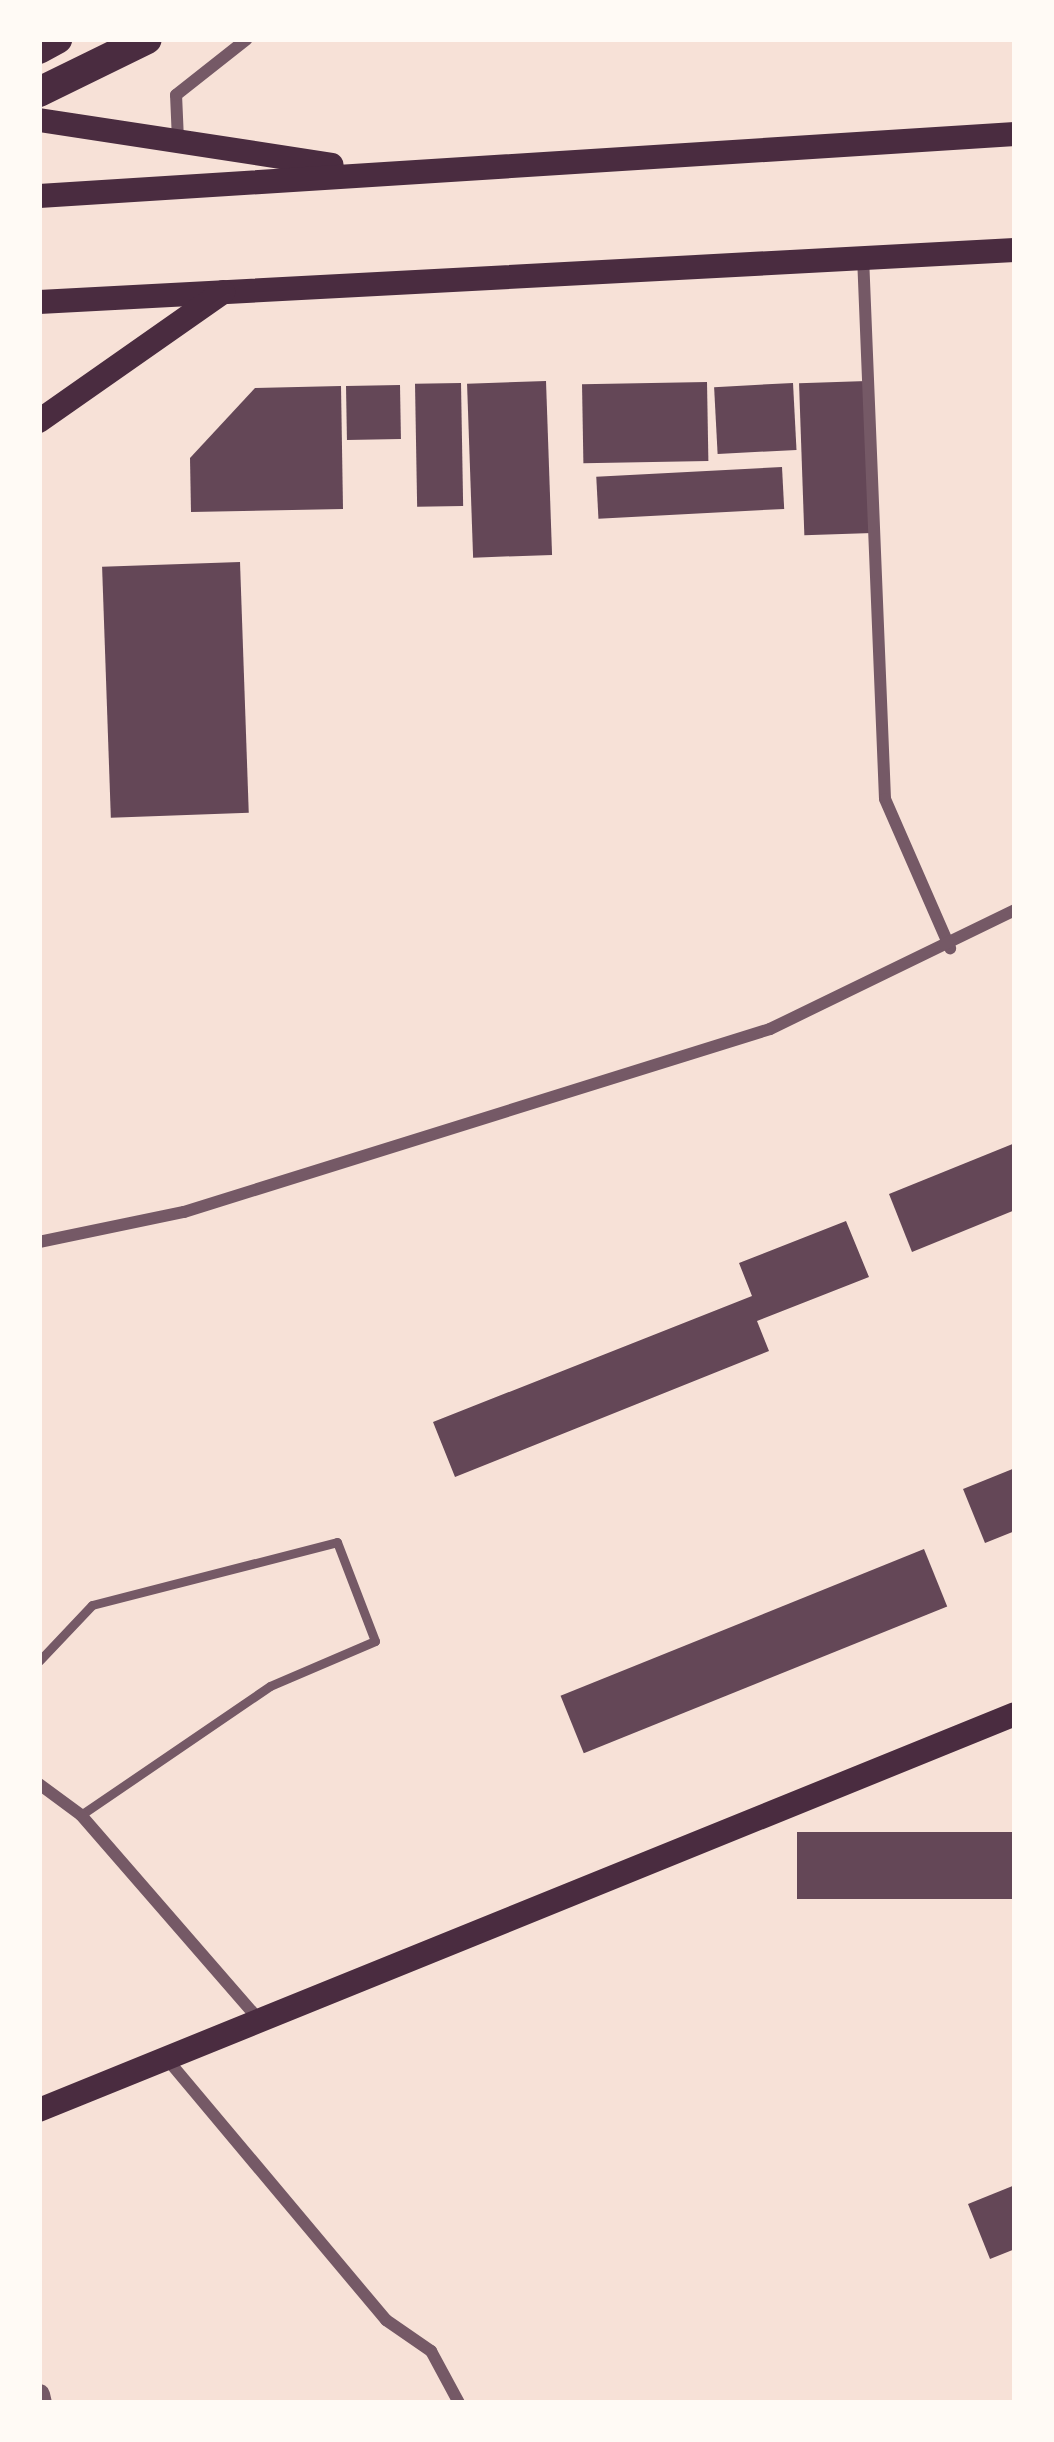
<!DOCTYPE html>
<html>
<head>
<meta charset="utf-8">
<style>
  body { margin:0 }
  #map { position:relative; width:1054px; height:2442px; overflow:hidden; background:#f7e1d7; font-family:Quicksand,sans-serif }
  div>[style] { position:absolute }
  [style*='--x'] { left:calc(var(--x)*1px); top:calc(var(--y)*1px); width:calc(var(--w)*1px); rotate:calc(var(--a)*1deg) }
  .building>* { inset:0; background:#644757; transform-origin:0 0 }
  .service>* { height:9px; margin:-4.5px; padding:0 4.5px; transform-origin:4.5px; border-radius:4.5px; background:#755966 }
  .minor>* { height:12px; margin:-6px; padding:0 6px; transform-origin:6px; border-radius:6px; background:#755966 }
  .tertiary>* { height:21px; margin:-10.5px; padding:0 10.5px; transform-origin:10.5px; border-radius:10.5px; background:#755966 }
  .secondary>* { height:24px; margin:-12px; padding:0 12px; transform-origin:12px; border-radius:12px; background:#4a2c40 }
  .trunk>* { height:30px; margin:-15px; padding:0 15px; transform-origin:15px; border-radius:15px; background:#4a2c40 }
  span { translate:-50% -50%; white-space:nowrap; text-align:center; line-height:1.15; -webkit-text-stroke:12px #fffaf5; paint-order:stroke }
  .frame { position:absolute; inset:0; border:42px solid #fffaf5; pointer-events:none }
</style>
</head>
<body>
<div id="map">
  <div class="building">
    <i style="left:546px;top:381px;width:174px;height:79px;rotate:88deg"></i>
    <i style="left:867px;top:381px;width:152px;height:68px;rotate:88deg"></i>
    <i style="left:707px;top:382px;width:79px;height:125px;rotate:89deg"></i>
    <i style="left:461px;top:383px;width:123px;height:46px;rotate:89deg"></i>
    <i style="left:793px;top:383px;width:67px;height:79px;rotate:87deg"></i>
    <i style="left:400px;top:385px;width:54px;height:54px;rotate:89deg"></i>
    <i style="clip-path:polygon(341px 386px,343px 509px,191px 512px,190px 458px,255px 388px)"></i>
    <i style="left:782px;top:467px;width:42px;height:186px;rotate:87deg"></i>
    <i style="left:240px;top:562px;width:251px;height:138px;rotate:88deg"></i>
    <i style="clip-path:polygon(1015px 1143px,1015px 1210px,912px 1252px,889px 1194px)"></i>
    <i style="clip-path:polygon(846px 1221px,869px 1277px,757px 1321px,769px 1351px,455px 1477px,433px 1422px,752px 1296px,739px 1263px)"></i>
    <i style="clip-path:polygon(1015px 1468px,1015px 1531px,985px 1543px,963px 1489px)"></i>
    <i style="left:924px;top:1549px;width:62px;height:392px;rotate:68deg"></i>
    <i style="left:1015px;top:1832px;width:67px;height:218px;rotate:90deg"></i>
    <i style="clip-path:polygon(1015px 2185px,1015px 2249px,990px 2259px,968px 2204px)"></i>
  </div>
  <div class="service">
    <i style="--x:39;--y:1661;--w:77;--a:-46.6"></i>
    <i style="--x:92;--y:1605;--w:253;--a:-14.4"></i>
    <i style="--x:337;--y:1542;--w:106;--a:69"></i>
    <i style="--x:375;--y:1641;--w:114;--a:156.8"></i>
    <i style="--x:270;--y:1686;--w:229;--a:145.7"></i>
  </div>
  <div class="minor">
    <i style="--x:178;--y:140;--w:45;--a:-92.5"></i>
    <i style="--x:176;--y:95;--w:90;--a:-38.3"></i>
    <i style="--x:863;--y:256;--w:543;--a:87.68"></i>
    <i style="--x:885;--y:799;--w:163;--a:66.4"></i>
    <i style="--x:39;--y:1242;--w:148;--a:-11.7"></i>
    <i style="--x:184;--y:1212;--w:614;--a:-17.34"></i>
    <i style="--x:770;--y:1029;--w:272;--a:-25.9"></i>
    <i style="--x:39;--y:1784;--w:52;--a:36.4"></i>
    <i style="--x:81;--y:1815;--w:273;--a:49"></i>
    <i style="--x:167;--y:2059;--w:341;--a:50"></i>
    <i style="--x:386;--y:2320;--w:55;--a:34.6"></i>
    <i style="--x:431;--y:2351;--w:59;--a:61.7"></i>
  </div>
  <div class="tertiary">
    <i style="--x:39;--y:2394;--w:9;--a:77"></i>
  </div>
  <div class="secondary">
    <i style="--x:39;--y:120;--w:296;--a:8.7"></i>
    <i style="--x:39;--y:196;--w:978;--a:-3.63"></i>
    <i style="--x:39;--y:302;--w:977;--a:-3.05"></i>
    <i style="--x:39;--y:421;--w:225;--a:-35"></i>
    <i style="--x:39;--y:2110;--w:1053;--a:-22.08"></i>
  </div>
  <div class="trunk">
    <i style="--x:39;--y:49;--w:21;--a:-29"></i>
    <i style="--x:39;--y:92;--w:120;--a:-26.1"></i>
  </div>
  <div class="frame"></div>
</div>
</body>
</html>
